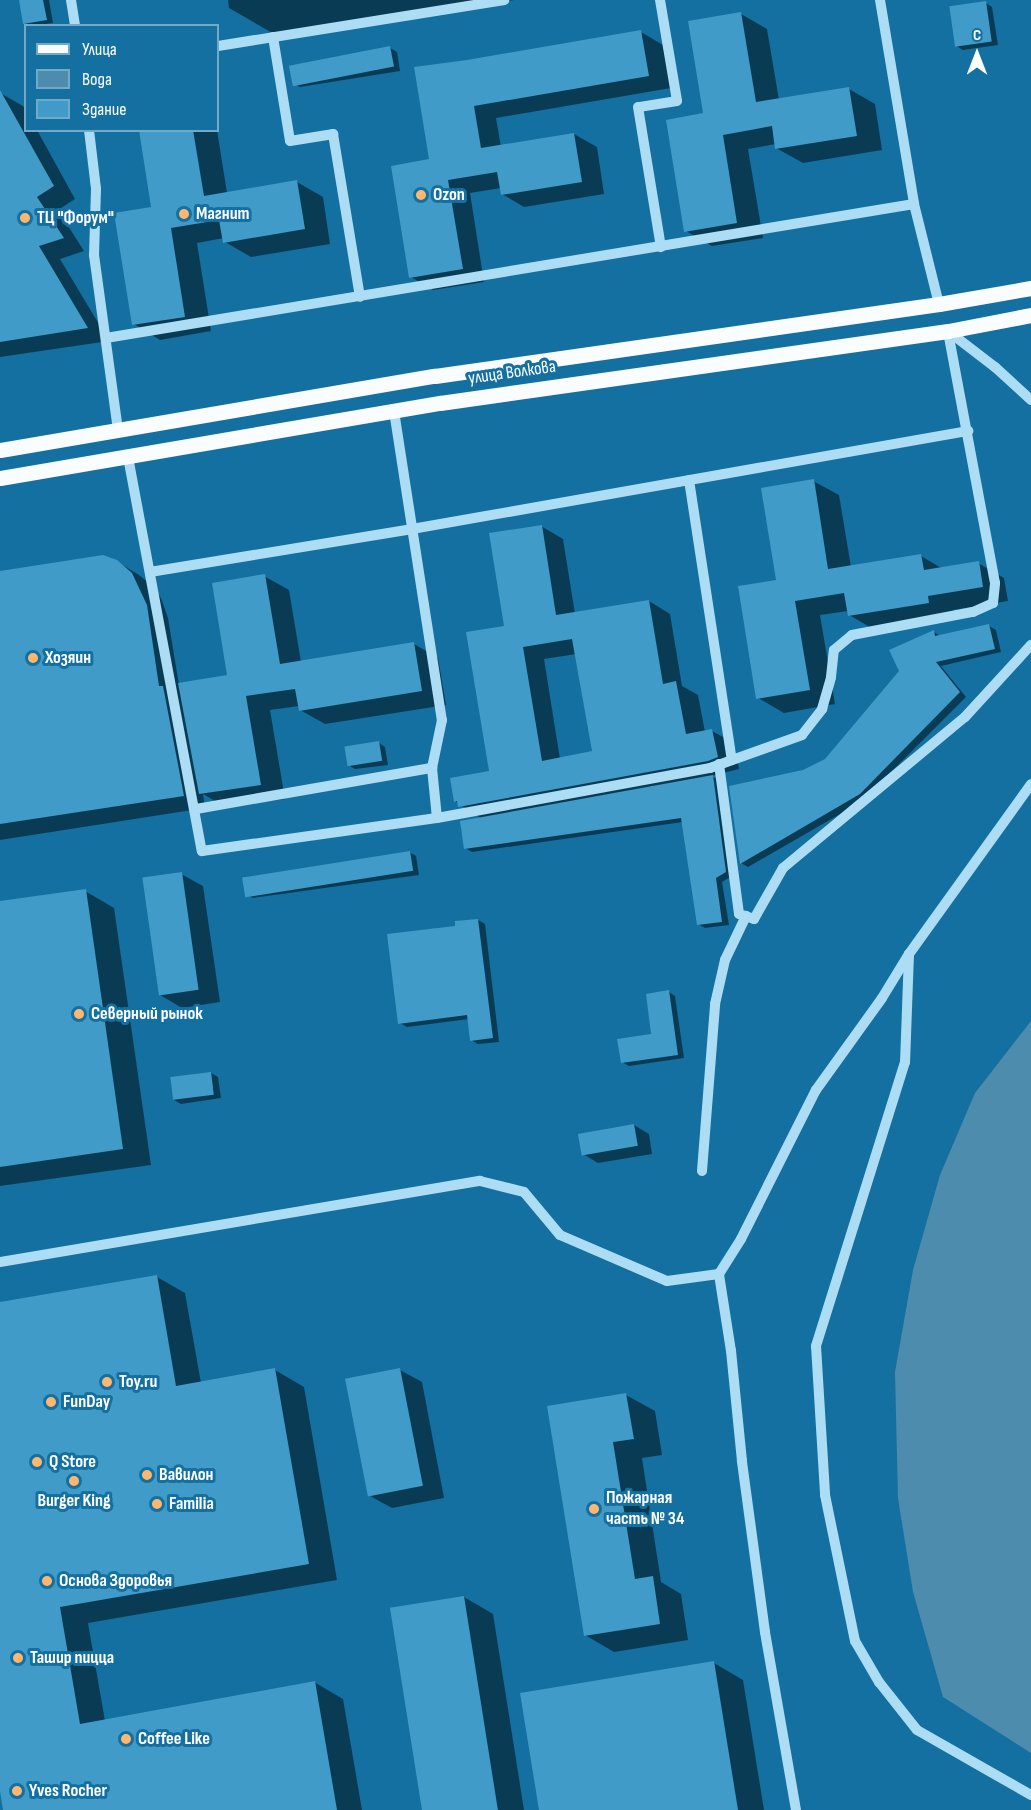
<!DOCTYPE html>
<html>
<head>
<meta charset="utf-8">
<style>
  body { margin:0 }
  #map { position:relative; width:1031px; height:1810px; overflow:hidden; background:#1370a0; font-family:"Sofia Sans Condensed",sans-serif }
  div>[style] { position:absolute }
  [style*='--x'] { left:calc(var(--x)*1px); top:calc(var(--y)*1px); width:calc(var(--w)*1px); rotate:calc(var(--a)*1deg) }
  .water>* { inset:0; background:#4e8cad }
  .shadow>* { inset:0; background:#0007 }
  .building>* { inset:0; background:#409bc8; transform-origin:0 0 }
  .minor>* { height:10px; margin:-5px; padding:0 5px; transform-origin:5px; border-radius:5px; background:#acddf4 }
  .major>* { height:15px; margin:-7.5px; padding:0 7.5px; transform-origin:7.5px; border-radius:7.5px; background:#f9fdff }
  .dots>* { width:16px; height:16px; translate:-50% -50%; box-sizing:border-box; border:3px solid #1370a0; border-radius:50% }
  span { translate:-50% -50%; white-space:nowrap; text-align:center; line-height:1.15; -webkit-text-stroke:6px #1370a0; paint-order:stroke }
  .poi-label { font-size:18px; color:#fff; font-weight:700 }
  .left { translate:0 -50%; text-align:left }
  .street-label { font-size:18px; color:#fff }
  .legend { position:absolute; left:24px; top:24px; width:195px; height:108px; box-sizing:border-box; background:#1370a0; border:2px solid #71a9c6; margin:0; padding:8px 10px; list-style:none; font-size:18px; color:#fff }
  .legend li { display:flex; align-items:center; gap:12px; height:30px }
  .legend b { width:30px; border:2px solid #71a9c6 }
  .north { position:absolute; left:947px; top:24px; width:60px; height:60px; -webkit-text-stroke:4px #1370a0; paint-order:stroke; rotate:0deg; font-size:16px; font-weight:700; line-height:24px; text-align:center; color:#fff }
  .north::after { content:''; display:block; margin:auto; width:21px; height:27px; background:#fff; clip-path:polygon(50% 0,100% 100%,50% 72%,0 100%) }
</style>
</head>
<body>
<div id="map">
  <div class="water">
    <i style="clip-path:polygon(1031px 1021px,1031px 1753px,943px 1697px,913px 1592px,898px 1498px,895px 1372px,913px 1270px,940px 1175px,975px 1093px)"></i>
  </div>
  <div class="shadow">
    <i style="clip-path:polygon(21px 0,49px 0,53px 23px,30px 26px,25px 23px)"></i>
    <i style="clip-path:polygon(228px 0,514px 0,281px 38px,229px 8px)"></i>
    <i style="clip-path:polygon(986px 3px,992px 7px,998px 45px,963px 50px,956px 46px)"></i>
    <i style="clip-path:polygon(741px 14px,767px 29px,779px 100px,849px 89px,875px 104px,882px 150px,803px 163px,776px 148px,776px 144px,748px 149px,763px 238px,712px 246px,686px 231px,705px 115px)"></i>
    <i style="clip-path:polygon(641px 32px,663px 45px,671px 88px,496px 118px,501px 147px,574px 134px,597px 147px,604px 194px,524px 207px,502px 194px,501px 188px,470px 193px,484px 282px,433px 290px,411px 277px,430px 160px,467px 62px)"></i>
    <i style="clip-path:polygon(390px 48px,397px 52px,400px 71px,300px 87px,293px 83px)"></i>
    <i style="clip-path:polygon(0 93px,23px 106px,26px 111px,26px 130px,37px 130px,75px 199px,58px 210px,84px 251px,60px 259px,109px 341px,0 357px)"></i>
    <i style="clip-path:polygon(141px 130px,217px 130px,227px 193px,297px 182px,323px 197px,330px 244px,251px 257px,225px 242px,224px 238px,197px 243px,211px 331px,160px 340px,134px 324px,153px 208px)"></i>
    <i style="clip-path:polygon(813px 481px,839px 495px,851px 567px,921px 556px,943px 569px,978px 563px,1004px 578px,1008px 601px,953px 610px,954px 617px,875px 630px,849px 615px,848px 611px,820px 615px,835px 704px,784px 713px,758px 698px,777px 581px)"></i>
    <i style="clip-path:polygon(evenodd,541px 526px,563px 539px,575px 614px,649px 601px,670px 614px,682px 686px,698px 695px,705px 732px,712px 731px,734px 743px,739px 769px,711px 776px,719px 780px,732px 876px,722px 882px,729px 925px,705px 928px,698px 924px,683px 822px,472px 852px,465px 848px,482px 819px,455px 801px,490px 772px,506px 627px,541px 526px,576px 654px,594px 753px,560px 759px,544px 659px,576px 654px)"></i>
    <i style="clip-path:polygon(116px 561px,139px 575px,154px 587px,161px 598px,168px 618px,179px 685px,229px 676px,264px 576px,289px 590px,301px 662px,414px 644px,438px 658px,446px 705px,325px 724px,300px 710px,299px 706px,270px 710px,285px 799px,225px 807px,203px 794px,205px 808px,0 840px,0 573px)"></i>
    <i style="clip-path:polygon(989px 626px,996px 630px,1001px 652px,941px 666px,966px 697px,861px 802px,748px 867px,741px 863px,804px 772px,826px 760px,934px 632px,940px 636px)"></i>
    <i style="clip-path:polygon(379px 743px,385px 747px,388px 765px,355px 769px,348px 765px)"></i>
    <i style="clip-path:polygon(409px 852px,416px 856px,419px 875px,253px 898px,246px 894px)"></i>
    <i style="clip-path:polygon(181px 874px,203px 886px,220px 1002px,182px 1008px,160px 995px)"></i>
    <i style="clip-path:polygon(85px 891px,114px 908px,151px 1165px,0 1186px,0 903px)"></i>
    <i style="clip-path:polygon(478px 920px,485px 924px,499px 1042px,478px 1044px,471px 1040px,469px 1019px,407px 1027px,400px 1023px)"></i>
    <i style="clip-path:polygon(669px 992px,675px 996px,684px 1058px,629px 1066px,622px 1062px,653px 1036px)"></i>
    <i style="clip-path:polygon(211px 1073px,218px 1077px,221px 1098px,181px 1104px,174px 1100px)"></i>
    <i style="clip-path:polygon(634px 1125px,649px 1134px,652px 1154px,598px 1163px,583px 1154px)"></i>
    <i style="clip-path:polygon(157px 1277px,185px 1293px,201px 1383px,275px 1370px,304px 1387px,337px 1580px,88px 1623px,105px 1721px,314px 1682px,343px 1699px,362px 1810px,5px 1810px,0 1782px,0 1304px)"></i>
    <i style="clip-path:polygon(400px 1370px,422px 1382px,444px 1498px,392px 1508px,370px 1496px)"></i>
    <i style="clip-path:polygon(626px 1395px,655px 1411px,662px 1455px,642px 1458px,661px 1582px,681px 1594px,688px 1640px,614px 1652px,585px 1635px,548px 1407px)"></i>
    <i style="clip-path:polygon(464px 1597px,493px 1614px,524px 1810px,425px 1810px)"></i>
    <i style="clip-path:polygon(714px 1663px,743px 1680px,764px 1810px,541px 1810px)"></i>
  </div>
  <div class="building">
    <i style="clip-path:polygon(19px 0,43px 0,47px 20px,23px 24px)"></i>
    <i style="left:986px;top:1px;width:41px;height:37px;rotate:82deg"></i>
    <i style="clip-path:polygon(741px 12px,756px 102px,849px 87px,857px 136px,775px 149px,772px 126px,723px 135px,737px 223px,684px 232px,666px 120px,703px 113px,688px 21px)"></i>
    <i style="clip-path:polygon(641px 30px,649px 76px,474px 106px,481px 148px,574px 133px,582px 182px,501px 195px,497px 172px,448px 180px,463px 269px,409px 278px,391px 166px,429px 159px,414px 67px,467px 60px)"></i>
    <i style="left:390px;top:46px;width:21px;height:103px;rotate:79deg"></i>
    <i style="clip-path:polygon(0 90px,54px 186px,37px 197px,64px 238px,39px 246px,88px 328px,0 342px)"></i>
    <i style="clip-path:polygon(139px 130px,193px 130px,204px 196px,297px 180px,305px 229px,223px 243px,219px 220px,171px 228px,185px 317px,132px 325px,114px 213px,151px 207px)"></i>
    <i style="clip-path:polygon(814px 479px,828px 569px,921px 554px,924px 570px,979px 561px,983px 587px,928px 596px,929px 603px,848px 616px,844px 593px,795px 601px,810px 690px,756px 699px,738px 586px,776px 580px,761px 488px)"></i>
    <i style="clip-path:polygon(evenodd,542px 525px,556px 615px,649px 600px,663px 684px,676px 681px,686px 734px,712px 729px,718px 757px,708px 761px,458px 807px,457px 801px,454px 802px,450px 778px,489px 771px,466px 632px,504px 626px,489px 533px,542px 525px,572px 639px,592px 751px,542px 761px,523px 647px,572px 639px)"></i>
    <i style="clip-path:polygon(103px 555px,117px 560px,132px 573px,147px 605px,159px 686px,163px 686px,184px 796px,0 824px,0 571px)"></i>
    <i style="clip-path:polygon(265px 574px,280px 664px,414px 642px,422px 691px,299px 711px,295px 689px,246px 696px,261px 785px,199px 794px,178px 683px,227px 675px,212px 583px)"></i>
    <i style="clip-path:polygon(989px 624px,995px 649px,936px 662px,960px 692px,860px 794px,740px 864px,729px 786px,803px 770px,825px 759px,899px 671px,889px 650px,934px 630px,935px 636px)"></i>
    <i style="left:379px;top:741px;width:20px;height:35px;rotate:81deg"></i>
    <i style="clip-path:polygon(713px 775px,726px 872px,716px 878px,722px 922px,697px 925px,681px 818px,464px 849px,460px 821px)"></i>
    <i style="left:410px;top:851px;width:20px;height:170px;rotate:81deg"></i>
    <i style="left:182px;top:872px;width:119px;height:40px;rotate:82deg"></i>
    <i style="clip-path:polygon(86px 889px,123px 1149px,0 1167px,0 901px)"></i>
    <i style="clip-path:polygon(478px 919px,493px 1038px,470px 1041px,467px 1015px,398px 1024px,387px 934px,455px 926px,455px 921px)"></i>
    <i style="clip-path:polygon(669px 990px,678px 1055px,621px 1063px,617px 1039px,651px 1034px,646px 994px)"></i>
    <i style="left:211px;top:1072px;width:23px;height:41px;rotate:83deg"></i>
    <i style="left:634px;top:1124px;width:22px;height:57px;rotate:80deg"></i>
    <i style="clip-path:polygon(157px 1275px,176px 1386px,275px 1368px,309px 1564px,60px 1607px,80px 1724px,315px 1681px,337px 1810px,3px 1810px,0 1791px,0 1302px)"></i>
    <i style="left:400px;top:1368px;width:120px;height:56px;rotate:79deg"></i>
    <i style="clip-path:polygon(626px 1393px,634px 1439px,613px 1442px,635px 1579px,653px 1576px,660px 1624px,584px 1636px,547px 1406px)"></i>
    <i style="left:464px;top:1596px;width:217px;height:75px;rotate:81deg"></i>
    <i style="clip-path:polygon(714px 1661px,738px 1810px,539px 1810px,520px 1693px)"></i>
  </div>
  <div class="minor">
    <i style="--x:71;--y:0;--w:26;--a:81"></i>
    <i style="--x:660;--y:0;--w:102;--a:80.4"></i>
    <i style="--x:677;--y:101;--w:39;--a:171"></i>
    <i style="--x:638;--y:107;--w:142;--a:80.7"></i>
    <i style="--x:880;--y:0;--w:207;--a:80.5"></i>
    <i style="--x:273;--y:37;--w:105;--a:80.7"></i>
    <i style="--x:290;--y:141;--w:44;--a:-9.2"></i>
    <i style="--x:333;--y:134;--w:165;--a:80.6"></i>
    <i style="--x:218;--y:46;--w:290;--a:-9.1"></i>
    <i style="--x:89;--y:130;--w:59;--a:83.2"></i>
    <i style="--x:96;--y:189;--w:66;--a:91.7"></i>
    <i style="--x:94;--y:255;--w:178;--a:82.2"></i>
    <i style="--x:948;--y:331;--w:59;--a:37.5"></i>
    <i style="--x:995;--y:367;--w:49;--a:42.5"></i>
    <i style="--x:106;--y:338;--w:819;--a:-9.42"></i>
    <i style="--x:914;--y:204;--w:103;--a:76"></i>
    <i style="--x:394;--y:411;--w:313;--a:81.2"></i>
    <i style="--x:442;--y:720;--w:49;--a:101.8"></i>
    <i style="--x:432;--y:768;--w:50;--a:84.3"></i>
    <i style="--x:128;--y:457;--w:401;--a:79.4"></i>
    <i style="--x:202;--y:851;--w:237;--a:-8"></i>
    <i style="--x:437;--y:818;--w:278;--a:-10.4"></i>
    <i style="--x:710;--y:768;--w:98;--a:-19.7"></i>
    <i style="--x:802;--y:735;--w:33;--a:-52"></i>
    <i style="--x:822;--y:709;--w:33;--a:-74"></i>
    <i style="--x:831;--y:677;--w:27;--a:-84"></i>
    <i style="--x:834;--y:650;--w:23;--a:-40"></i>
    <i style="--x:852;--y:635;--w:123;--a:-10.8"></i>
    <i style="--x:973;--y:612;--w:22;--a:-24"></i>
    <i style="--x:993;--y:603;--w:20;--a:-84"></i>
    <i style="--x:995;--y:583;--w:256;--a:-100.6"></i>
    <i style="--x:689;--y:480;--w:283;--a:81.3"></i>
    <i style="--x:150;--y:572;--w:266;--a:-9.3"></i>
    <i style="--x:412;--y:529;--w:565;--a:-10"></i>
    <i style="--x:719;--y:764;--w:151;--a:82.4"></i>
    <i style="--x:739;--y:914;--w:16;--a:18"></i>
    <i style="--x:754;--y:919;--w:59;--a:-60.4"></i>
    <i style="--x:783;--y:868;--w:236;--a:-39.7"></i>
    <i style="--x:965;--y:717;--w:98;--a:-47.5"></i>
    <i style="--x:196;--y:809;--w:240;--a:-9.9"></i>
    <i style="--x:909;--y:954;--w:108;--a:92.1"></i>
    <i style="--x:905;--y:1062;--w:298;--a:107.4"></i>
    <i style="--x:816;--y:1346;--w:149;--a:86.5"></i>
    <i style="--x:825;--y:1495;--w:149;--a:78.4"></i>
    <i style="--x:855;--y:1641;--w:48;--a:59.7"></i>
    <i style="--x:879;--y:1682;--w:61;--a:51.6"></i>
    <i style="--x:917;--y:1730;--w:131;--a:29.7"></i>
    <i style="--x:702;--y:1171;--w:168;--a:-85.5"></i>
    <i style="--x:715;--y:1004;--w:45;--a:-77.2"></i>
    <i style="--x:725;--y:960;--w:49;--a:-64.5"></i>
    <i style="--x:0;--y:1262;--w:487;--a:-9.6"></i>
    <i style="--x:480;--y:1181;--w:45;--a:14"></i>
    <i style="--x:524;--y:1192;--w:56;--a:50.1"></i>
    <i style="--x:560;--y:1235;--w:116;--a:23.3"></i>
    <i style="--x:667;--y:1281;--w:52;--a:-7.7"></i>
    <i style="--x:796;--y:1810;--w:181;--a:-99.9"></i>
    <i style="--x:765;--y:1632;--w:173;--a:-97.7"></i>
    <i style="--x:742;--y:1461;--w:111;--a:-95.7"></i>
    <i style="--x:731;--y:1351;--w:78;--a:-98.9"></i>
    <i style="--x:719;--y:1274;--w:41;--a:-57.8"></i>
    <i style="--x:741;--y:1239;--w:167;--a:-63.3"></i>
    <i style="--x:816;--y:1090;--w:113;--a:-54.3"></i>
    <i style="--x:882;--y:998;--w:52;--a:-58.5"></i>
    <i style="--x:909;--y:954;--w:209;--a:-54.3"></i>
  </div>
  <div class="major">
    <i style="--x:0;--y:450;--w:441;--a:-9.7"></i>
    <i style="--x:435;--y:376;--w:509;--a:-8.13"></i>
    <i style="--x:939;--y:304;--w:93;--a:-9.9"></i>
    <i style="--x:0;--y:478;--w:446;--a:-9.7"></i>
    <i style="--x:440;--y:403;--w:513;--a:-8.07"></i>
    <i style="--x:948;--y:331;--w:85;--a:-10.9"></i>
  </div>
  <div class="dots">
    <i style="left:421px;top:195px;background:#ffb66f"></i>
    <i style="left:184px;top:214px;background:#ffb66f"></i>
    <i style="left:25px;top:218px;background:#ffb66f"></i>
    <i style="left:33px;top:658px;background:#ffb66f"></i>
    <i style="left:79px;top:1014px;background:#ffb66f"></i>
    <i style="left:107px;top:1382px;background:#ffb66f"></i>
    <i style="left:51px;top:1402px;background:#ffb66f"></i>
    <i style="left:37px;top:1462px;background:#ffb66f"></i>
    <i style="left:147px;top:1475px;background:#ffb66f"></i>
    <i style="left:74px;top:1481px;background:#ffb66f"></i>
    <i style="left:157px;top:1504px;background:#ffb66f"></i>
    <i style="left:594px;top:1509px;background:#ffb66f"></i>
    <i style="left:47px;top:1581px;background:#ffb66f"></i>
    <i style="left:18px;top:1658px;background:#ffb66f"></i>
    <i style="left:126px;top:1739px;background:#ffb66f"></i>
    <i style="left:17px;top:1791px;background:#ffb66f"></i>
  </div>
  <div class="poi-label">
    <span class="left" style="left:433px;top:195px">Ozon</span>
    <span class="left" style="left:196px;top:214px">Магнит</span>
    <span class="left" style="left:37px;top:218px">ТЦ "Форум"</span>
    <span class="left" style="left:45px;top:658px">Хозяин</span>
    <span class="left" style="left:91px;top:1014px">Северный рынок</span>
    <span class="left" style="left:119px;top:1382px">Toy.ru</span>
    <span class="left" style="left:63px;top:1402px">FunDay</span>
    <span class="left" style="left:49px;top:1462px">Q Store</span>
    <span class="left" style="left:159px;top:1475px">Вавилон</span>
    <span class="left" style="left:606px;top:1509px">Пожарная<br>часть № 34</span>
    <span style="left:74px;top:1501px">Burger King</span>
    <span class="left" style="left:169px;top:1504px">Familia</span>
    <span class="left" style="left:59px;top:1581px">Основа Здоровья</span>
    <span class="left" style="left:30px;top:1658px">Ташир пицца</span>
    <span class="left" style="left:138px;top:1739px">Coffee Like</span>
    <span class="left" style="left:29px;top:1791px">Yves Rocher</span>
  </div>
  <div class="street-label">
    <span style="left:512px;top:373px;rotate:-8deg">улица Волкова</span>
  </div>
  <ul class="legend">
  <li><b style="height:8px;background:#f9fdff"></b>Улица</li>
  <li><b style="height:16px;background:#4e8cad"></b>Вода</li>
  <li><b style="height:16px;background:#409bc8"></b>Здание</li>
  </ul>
  <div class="north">С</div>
</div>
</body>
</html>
